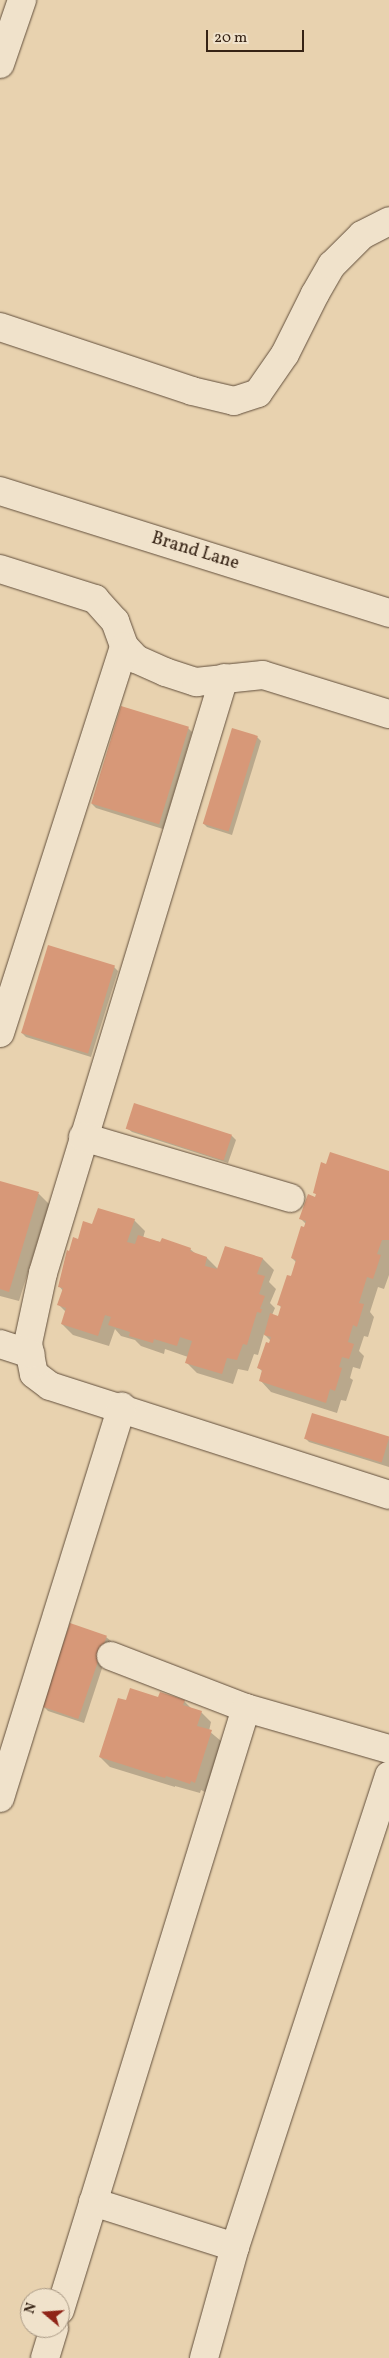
<!DOCTYPE html>
<html>
<head>
<meta charset="utf-8">
<style>
  body { margin:0 }
  #map { position:relative; width:389px; height:2358px; overflow:hidden; background:#e8d2af; font-family:Vollkorn,serif }
  div>[style] { position:absolute }
  [style*='--x'] { left:calc(var(--x)*1px); top:calc(var(--y)*1px); width:calc(var(--w)*1px); rotate:calc(var(--a)*1deg) }
  .shadow>* { inset:0; background:#0003 }
  .building>* { inset:0; background:#d79878; transform-origin:0 0 }
  .roads { filter:drop-shadow(0 0 1px #624f3c) drop-shadow(0 0 1px #624f3c) }
  .minor>* { height:28px; margin:-14px; padding:0 14px; transform-origin:14px; border-radius:14px; background:#f0e2cb }
  span { translate:-50% -50%; white-space:nowrap; text-align:center; line-height:1.15; -webkit-text-stroke:4.5px #f0e2cb; paint-order:stroke }
  .street-label { font-size:18px; color:#362315 }
  .north { position:absolute; left:20px; top:2288px; width:50px; height:50px; box-sizing:border-box; background:#f0e2cb; border:1px solid #a69682; border-radius:50%; rotate:288deg; font-size:14px; font-weight:700; line-height:20px; text-align:center; color:#362315 }
  .north::after { content:''; display:block; margin:auto; width:18px; height:22px; background:#8f2418; clip-path:polygon(50% 0,100% 100%,50% 72%,0 100%) }
  .scale { position:absolute; left:206px; top:30px; width:98px; height:22px; box-sizing:border-box; border:2px solid #362315; border-top:0; padding-left:6px; font-size:15px; line-height:18px; white-space:nowrap; color:#362315; -webkit-text-stroke:4px #f0e2cb; paint-order:stroke }
</style>
</head>
<body>
<div id="map">
  <div class="shadow">
    <i style="clip-path:polygon(188px 728px,192px 732px,163px 829px,96px 808px,92px 804px)"></i>
    <i style="clip-path:polygon(257px 737px,261px 741px,232px 835px,207px 827px,203px 823px)"></i>
    <i style="clip-path:polygon(114px 967px,118px 971px,91px 1057px,26px 1037px,22px 1033px)"></i>
    <i style="clip-path:polygon(127px 1128px,232px 1136px,236px 1140px,228px 1163px,132px 1132px)"></i>
    <i style="clip-path:polygon(389px 1173px,389px 1275px,384px 1289px,378px 1287px,370px 1312px,374px 1317px,368px 1337px,364px 1336px,359px 1351px,364px 1356px,360px 1369px,353px 1367px,350px 1378px,353px 1380px,346px 1401px,341px 1400px,337px 1413px,271px 1392px,260px 1380px,263px 1372px,259px 1368px,271px 1341px,264px 1334px,258px 1355px,254px 1354px,248px 1371px,238px 1369px,233px 1384px,197px 1373px,186px 1362px,188px 1357px,165px 1349px,164px 1354px,141px 1346px,135px 1340px,121px 1336px,115px 1329px,109px 1346px,73px 1335px,62px 1324px,66px 1312px,59px 1305px,63px 1291px,59px 1286px,67px 1252px,69px 1253px,93px 1225px,134px 1220px,145px 1231px,143px 1238px,190px 1249px,196px 1254px,207px 1258px,218px 1269px,225px 1248px,263px 1259px,274px 1270px,269px 1282px,276px 1289px,270px 1303px,275px 1308px,272px 1315px,278px 1317px,282px 1308px,279px 1305px,297px 1263px,292px 1258px,306px 1224px,300px 1218px,316px 1198px,317px 1195px,314px 1192px)"></i>
    <i style="clip-path:polygon(0 1182px,39px 1194px,49px 1204px,19px 1301px,0 1296px)"></i>
    <i style="clip-path:polygon(305px 1438px,389px 1439px,389px 1467px,309px 1442px)"></i>
    <i style="clip-path:polygon(106px 1637px,111px 1641px,84px 1723px,48px 1711px,44px 1707px)"></i>
    <i style="clip-path:polygon(159px 1699px,184px 1701px,193px 1710px,201px 1712px,211px 1722px,209px 1731px,221px 1741px,205px 1792px,201px 1790px,200px 1793px,175px 1786px,175px 1787px,110px 1767px,100px 1757px,127px 1702px)"></i>
  </div>
  <div class="building">
    <i style="left:121px;top:706px;width:71px;height:102px;rotate:17deg"></i>
    <i style="left:232px;top:728px;width:27px;height:100px;rotate:17deg"></i>
    <i style="left:48px;top:945px;width:70px;height:92px;rotate:17deg"></i>
    <i style="left:134px;top:1103px;width:103px;height:27px;rotate:18deg"></i>
    <i style="clip-path:polygon(330px 1152px,389px 1171px,389px 1240px,382px 1240px,377px 1254px,381px 1255px,373px 1279px,367px 1277px,359px 1303px,364px 1304px,357px 1327px,353px 1325px,348px 1342px,354px 1344px,349px 1359px,342px 1357px,339px 1367px,342px 1368px,335px 1391px,330px 1389px,326px 1403px,259px 1381px,262px 1370px,257px 1368px,266px 1342px,269px 1343px,271px 1337px,264px 1335px,270px 1313px,278px 1316px,281px 1306px,277px 1305px,287px 1275px,291px 1276px,296px 1260px,291px 1258px,301px 1226px,304px 1227px,306px 1221px,299px 1219px,308px 1194px,315px 1197px,316px 1194px,313px 1193px,321px 1162px,326px 1164px)"></i>
    <i style="clip-path:polygon(0 1181px,39px 1192px,9px 1292px,0 1289px)"></i>
    <i style="clip-path:polygon(98px 1208px,135px 1219px,127px 1242px,135px 1244px,138px 1235px,160px 1242px,162px 1238px,191px 1248px,190px 1251px,207px 1257px,205px 1266px,217px 1269px,225px 1246px,263px 1258px,257px 1274px,265px 1276px,259px 1294px,265px 1296px,260px 1309px,262px 1309px,261px 1313px,257px 1312px,247px 1345px,243px 1344px,237px 1360px,227px 1358px,222px 1374px,185px 1363px,192px 1341px,180px 1337px,177px 1346px,154px 1339px,153px 1343px,129px 1336px,130px 1332px,108px 1325px,111px 1317px,105px 1315px,98px 1336px,61px 1324px,66px 1308px,57px 1305px,63px 1288px,58px 1287px,67px 1250px,69px 1251px,73px 1237px,78px 1239px,83px 1221px,92px 1224px)"></i>
    <i style="left:312px;top:1413px;width:81px;height:27px;rotate:17deg"></i>
    <i style="left:70px;top:1623px;width:39px;height:88px;rotate:19deg"></i>
    <i style="clip-path:polygon(130px 1688px,158px 1697px,160px 1692px,185px 1700px,183px 1705px,202px 1711px,197px 1726px,212px 1730px,195px 1783px,191px 1781px,190px 1784px,166px 1776px,165px 1778px,99px 1757px,118px 1698px,126px 1700px)"></i>
  </div>
  <div class="roads">
    <div class="minor">
      <i style="--x:0;--y:64;--w:68;--a:-71"></i>
      <i style="--x:0;--y:327;--w:202;--a:18.4"></i>
      <i style="--x:192;--y:391;--w:43;--a:13.4"></i>
      <i style="--x:234;--y:401;--w:25;--a:-18"></i>
      <i style="--x:258;--y:393;--w:47;--a:-55.3"></i>
      <i style="--x:285;--y:354;--w:67;--a:-63.4"></i>
      <i style="--x:315;--y:294;--w:34;--a:-60"></i>
      <i style="--x:332;--y:265;--w:42;--a:-45"></i>
      <i style="--x:362;--y:235;--w:30;--a:-27"></i>
      <i style="--x:0;--y:491;--w:408;--a:17.4"></i>
      <i style="--x:0;--y:569;--w:100;--a:17.5"></i>
      <i style="--x:95;--y:599;--w:30;--a:48"></i>
      <i style="--x:115;--y:621;--w:27;--a:70"></i>
      <i style="--x:124;--y:646;--w:18;--a:47"></i>
      <i style="--x:136;--y:659;--w:32;--a:24"></i>
      <i style="--x:165;--y:672;--w:33;--a:18"></i>
      <i style="--x:196;--y:682;--w:67;--a:-6"></i>
      <i style="--x:263;--y:675;--w:132;--a:17.2"></i>
      <i style="--x:224;--y:678;--w:622;--a:106.92"></i>
      <i style="--x:43;--y:1273;--w:72;--a:102.1"></i>
      <i style="--x:28;--y:1343;--w:11;--a:80"></i>
      <i style="--x:30;--y:1354;--w:20;--a:79"></i>
      <i style="--x:34;--y:1374;--w:20;--a:37"></i>
      <i style="--x:50;--y:1386;--w:356;--a:17.8"></i>
      <i style="--x:0;--y:1033;--w:406;--a:-72.2"></i>
      <i style="--x:83;--y:1137;--w:216;--a:16.4"></i>
      <i style="--x:0;--y:1344;--w:32;--a:18"></i>
      <i style="--x:111;--y:1656;--w:145;--a:21.1"></i>
      <i style="--x:246;--y:1708;--w:149;--a:16"></i>
      <i style="--x:0;--y:1798;--w:410;--a:-72.7"></i>
      <i style="--x:93;--y:2202;--w:149;--a:17.6"></i>
      <i style="--x:60;--y:2310;--w:630;--a:-72.83"></i>
      <i style="--x:45;--y:2358;--w:31;--a:-73"></i>
      <i style="--x:204;--y:2358;--w:115;--a:-74.4"></i>
      <i style="--x:235;--y:2247;--w:496;--a:-71.9"></i>
    </div>
  </div>
  <div class="street-label">
    <span style="left:195px;top:552px;rotate:17deg">Brand Lane</span>
  </div>
  <div class="north">N</div>
  <div class="scale">20 m</div>
</div>
</body>
</html>
